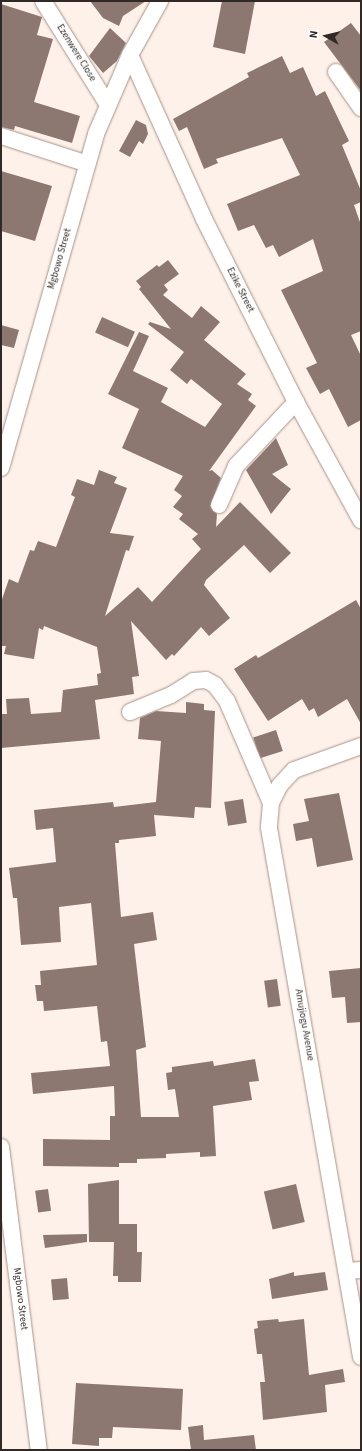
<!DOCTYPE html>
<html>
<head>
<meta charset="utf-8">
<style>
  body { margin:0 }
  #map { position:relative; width:362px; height:1451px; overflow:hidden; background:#fef1ea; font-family:"Source Sans 3",sans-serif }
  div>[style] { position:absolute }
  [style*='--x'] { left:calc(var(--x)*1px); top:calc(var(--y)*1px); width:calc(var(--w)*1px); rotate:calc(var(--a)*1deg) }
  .building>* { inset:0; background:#8d7771; transform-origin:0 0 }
  .roads { filter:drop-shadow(0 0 1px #a79389) drop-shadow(0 0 1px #a79389) }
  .street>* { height:16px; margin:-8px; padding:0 8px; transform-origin:8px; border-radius:8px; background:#fff }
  span { translate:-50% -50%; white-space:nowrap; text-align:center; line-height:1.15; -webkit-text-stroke:4px #fff; paint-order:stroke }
  .street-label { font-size:10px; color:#312925 }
  .frame { position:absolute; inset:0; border:2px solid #312925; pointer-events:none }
  .north { position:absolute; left:306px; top:16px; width:40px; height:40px; -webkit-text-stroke:3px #fff; paint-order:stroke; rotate:278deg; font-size:11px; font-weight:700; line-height:16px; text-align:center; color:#312925 }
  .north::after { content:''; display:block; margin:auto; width:14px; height:18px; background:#312925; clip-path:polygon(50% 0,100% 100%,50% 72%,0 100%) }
</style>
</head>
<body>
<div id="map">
  <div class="building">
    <i style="clip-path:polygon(90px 1px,146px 1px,123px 16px,119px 26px,103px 18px)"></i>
    <i style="clip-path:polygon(222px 1px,255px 1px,245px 54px,213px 47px)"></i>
    <i style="clip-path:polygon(1px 4px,42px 17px,37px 35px,53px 39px,34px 102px,80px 116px,72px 143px,15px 126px,14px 130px,1px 127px)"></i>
    <i style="clip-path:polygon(351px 23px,361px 36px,361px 91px,324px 42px)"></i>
    <i style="clip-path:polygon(110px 28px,126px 43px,117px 61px,103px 73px,89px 56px)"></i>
    <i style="clip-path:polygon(282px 56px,290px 73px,303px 67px,316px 96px,325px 91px,349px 141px,342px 145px,361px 191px,361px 202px,354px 205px,361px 225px,361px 331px,351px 335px,361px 356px,361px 420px,348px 427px,329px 389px,320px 394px,306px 368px,317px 363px,281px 290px,323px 271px,313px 239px,279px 257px,273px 245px,266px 248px,254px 225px,238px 231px,227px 204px,300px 175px,282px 138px,216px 159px,218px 163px,204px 169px,187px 127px,179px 131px,173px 119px,249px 77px,247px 73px)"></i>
    <i style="clip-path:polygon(136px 120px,146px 125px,148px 134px,143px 144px,139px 141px,130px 157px,119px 151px)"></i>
    <i style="clip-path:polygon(1px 171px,52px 186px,35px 241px,1px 231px)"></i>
    <i style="clip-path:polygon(168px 260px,179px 274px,164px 285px,168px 290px,163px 295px,192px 318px,201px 306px,220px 322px,204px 340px,246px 374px,237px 384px,252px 394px,248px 400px,256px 406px,209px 471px,212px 470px,221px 478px,210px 506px,217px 514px,216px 527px,240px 502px,291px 553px,270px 573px,244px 545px,206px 580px,204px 585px,230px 618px,209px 636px,201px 627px,174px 656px,172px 654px,166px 660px,131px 621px,139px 676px,132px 677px,134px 694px,95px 700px,100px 739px,1px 748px,1px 714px,7px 714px,6px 699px,29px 698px,31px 714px,61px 712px,63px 690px,98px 685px,97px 674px,101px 673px,97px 647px,44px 626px,43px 630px,39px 628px,34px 659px,4px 654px,6px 646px,1px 646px,1px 602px,9px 579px,18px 583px,30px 550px,34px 551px,38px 541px,56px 547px,75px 497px,71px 495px,77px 479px,94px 485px,99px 470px,117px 477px,114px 483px,127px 488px,110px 533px,134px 536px,129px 551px,126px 550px,105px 616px,138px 587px,152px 602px,201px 549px,192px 539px,198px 534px,179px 519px,183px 514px,173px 507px,182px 496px,174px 490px,183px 476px,122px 448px,139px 409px,108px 394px,139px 332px,149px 336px,133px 371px,168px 388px,161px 402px,205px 427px,222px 404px,191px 379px,187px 384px,170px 370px,184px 352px,148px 324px,150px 322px,171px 329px,139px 289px,141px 287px,136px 281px,157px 265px,159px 267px)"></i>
    <i style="left:102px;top:317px;width:36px;height:17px;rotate:24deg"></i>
    <i style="clip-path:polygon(1px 325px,19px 330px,14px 348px,1px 345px)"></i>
    <i style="clip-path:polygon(276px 438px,288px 465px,272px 474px,291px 489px,271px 514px,246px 470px)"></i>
    <i style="clip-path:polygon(356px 600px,361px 609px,361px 724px,347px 699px,318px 717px,314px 708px,309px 711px,302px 699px,268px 721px,234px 669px,256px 655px,258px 658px)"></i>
    <i style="clip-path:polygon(186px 702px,204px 704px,204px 710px,215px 711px,211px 808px,195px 807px,194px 818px,154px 815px,156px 836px,119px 840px,119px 843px,115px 843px,121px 917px,153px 912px,157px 940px,134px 944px,146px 1047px,136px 1050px,141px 1117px,179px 1117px,175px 1089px,168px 1090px,166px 1073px,172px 1072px,172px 1067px,213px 1061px,214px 1066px,255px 1059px,259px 1081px,249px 1082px,252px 1100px,213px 1106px,216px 1156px,200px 1157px,200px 1152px,166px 1154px,166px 1158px,137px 1159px,137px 1163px,119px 1163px,119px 1167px,43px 1166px,43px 1139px,110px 1140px,110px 1116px,115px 1116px,114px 1086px,33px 1094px,31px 1073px,110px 1066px,107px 1041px,101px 1042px,97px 1006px,44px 1011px,43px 1001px,37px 1001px,35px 985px,41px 985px,40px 971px,97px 965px,91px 903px,59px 907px,61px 942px,21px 945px,17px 898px,13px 898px,9px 868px,56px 862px,53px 828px,36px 830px,34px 810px,113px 802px,114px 807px,156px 802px,161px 741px,138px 739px,140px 718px,156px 711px,186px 713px)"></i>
    <i style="left:276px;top:730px;width:22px;height:24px;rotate:72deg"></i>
    <i style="clip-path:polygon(339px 793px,353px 860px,317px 867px,312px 838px,296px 841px,293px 824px,309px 821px,304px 799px)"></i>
    <i style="left:243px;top:799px;width:24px;height:19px;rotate:81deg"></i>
    <i style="clip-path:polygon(361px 968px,361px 1022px,347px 1023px,345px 997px,332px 998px,329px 971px)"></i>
    <i style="left:277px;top:979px;width:27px;height:13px;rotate:82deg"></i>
    <i style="clip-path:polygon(119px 1180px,119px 1224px,137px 1224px,137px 1252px,142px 1252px,141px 1282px,118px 1282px,118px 1276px,113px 1276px,114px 1242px,89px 1242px,88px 1184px)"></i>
    <i style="left:296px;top:1184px;width:39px;height:33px;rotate:77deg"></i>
    <i style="left:48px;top:1189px;width:22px;height:13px;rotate:82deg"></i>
    <i style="clip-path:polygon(87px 1234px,87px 1242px,45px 1248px,43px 1235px)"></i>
    <i style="clip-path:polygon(294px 1272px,294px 1276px,325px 1272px,328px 1290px,272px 1299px,269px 1279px)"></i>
    <i style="left:67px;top:1278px;width:21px;height:16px;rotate:85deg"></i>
    <i style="clip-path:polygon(278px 1319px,279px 1322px,304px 1319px,309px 1375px,343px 1369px,345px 1382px,325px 1385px,327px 1412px,263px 1420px,260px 1382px,265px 1382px,262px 1354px,257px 1354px,254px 1329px,258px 1328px,257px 1321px)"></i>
    <i style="clip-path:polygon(76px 1383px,183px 1389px,181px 1430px,113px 1427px,112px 1438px,99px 1438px,99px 1446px,72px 1444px)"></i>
    <i style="clip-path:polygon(203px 1425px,204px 1440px,254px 1435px,256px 1450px,191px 1450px,188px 1427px)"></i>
  </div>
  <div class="roads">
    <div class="street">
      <i style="--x:43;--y:1;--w:123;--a:58"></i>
      <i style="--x:130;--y:55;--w:180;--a:65.7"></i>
      <i style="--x:204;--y:219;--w:205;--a:63.3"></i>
      <i style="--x:296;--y:402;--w:135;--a:61.2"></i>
      <i style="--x:336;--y:72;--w:44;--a:55.2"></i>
      <i style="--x:1;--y:136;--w:91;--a:17.8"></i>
      <i style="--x:1;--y:468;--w:347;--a:-74.1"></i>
      <i style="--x:96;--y:134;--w:86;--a:-66.7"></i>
      <i style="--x:130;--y:55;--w:62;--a:-60.9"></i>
      <i style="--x:219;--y:505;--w:43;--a:-66.4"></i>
      <i style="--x:236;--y:466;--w:88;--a:-46.8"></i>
      <i style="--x:130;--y:712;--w:44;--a:-22.5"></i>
      <i style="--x:171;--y:695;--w:26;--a:-32"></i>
      <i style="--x:193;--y:681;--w:13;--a:-4"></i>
      <i style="--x:206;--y:680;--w:10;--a:29"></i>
      <i style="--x:215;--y:685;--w:20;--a:53"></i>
      <i style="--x:227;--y:701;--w:111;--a:66.7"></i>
      <i style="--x:361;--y:746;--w:71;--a:160.3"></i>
      <i style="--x:294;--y:770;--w:21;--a:133"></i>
      <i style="--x:280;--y:785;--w:20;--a:117"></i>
      <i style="--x:271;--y:803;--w:25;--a:95"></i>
      <i style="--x:269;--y:828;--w:537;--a:80.13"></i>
      <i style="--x:1;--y:1147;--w:305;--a:82.9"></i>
      <i style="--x:347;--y:1271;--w:14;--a:-4"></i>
    </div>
  </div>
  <div class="street-label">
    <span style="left:76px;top:53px;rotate:58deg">Ezenwere Close</span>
    <span style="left:60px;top:259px;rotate:-74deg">Mgbowo Street</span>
    <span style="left:240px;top:290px;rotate:63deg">Ezike Street</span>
    <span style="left:304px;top:1025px;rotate:80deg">Amujiogu Avenue</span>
    <span style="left:20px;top:1299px;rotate:83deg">Mgbowo Street</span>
  </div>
  <div class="frame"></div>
  <div class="north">N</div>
</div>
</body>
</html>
